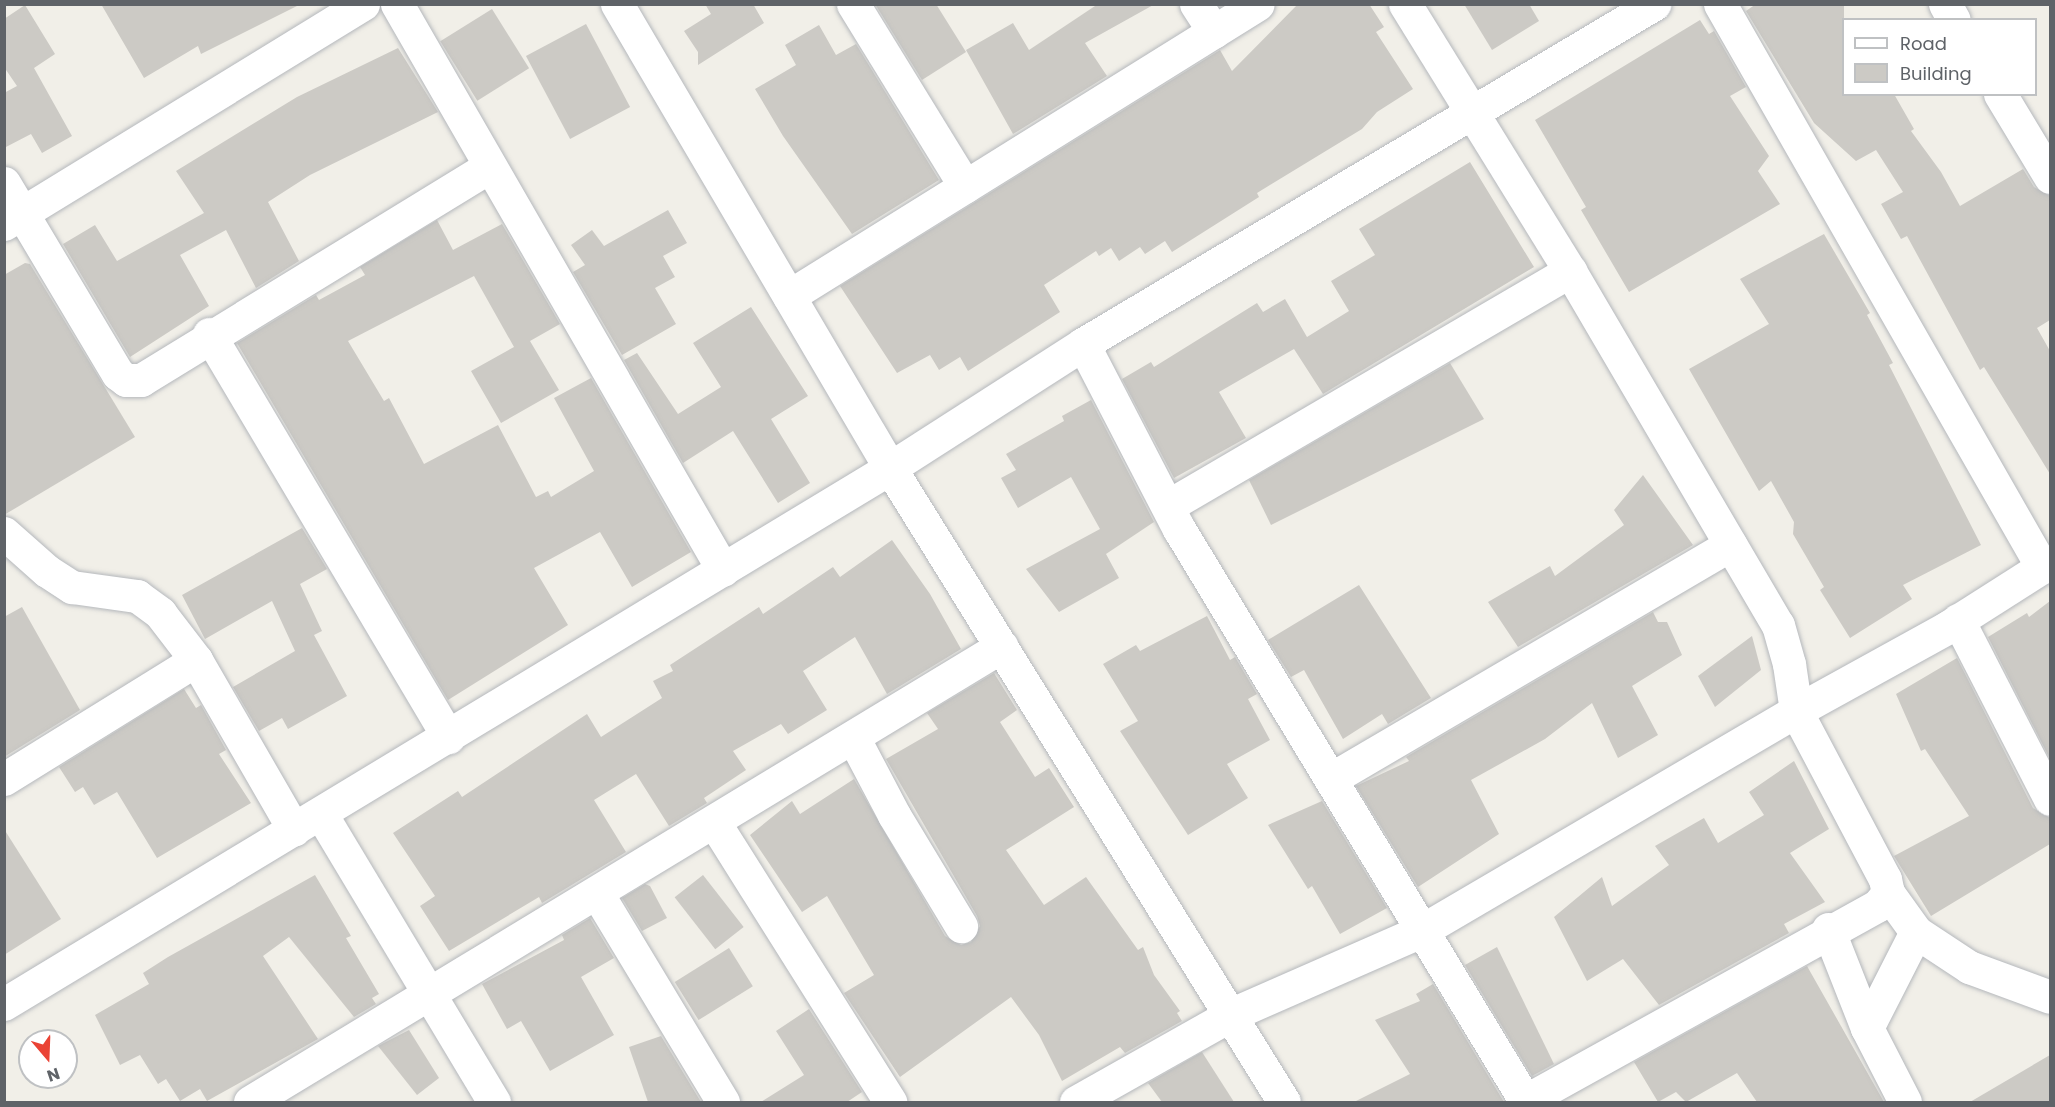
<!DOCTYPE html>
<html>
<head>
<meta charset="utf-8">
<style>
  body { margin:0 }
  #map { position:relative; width:2055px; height:1107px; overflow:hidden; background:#f1efe8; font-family:Poppins,sans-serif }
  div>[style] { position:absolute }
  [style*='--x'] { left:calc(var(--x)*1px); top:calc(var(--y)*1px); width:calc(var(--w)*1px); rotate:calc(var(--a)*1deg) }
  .building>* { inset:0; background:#cccac5; transform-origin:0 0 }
  .roads { filter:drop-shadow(0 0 2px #b5b8bc) drop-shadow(0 0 2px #b5b8bc) }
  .minor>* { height:33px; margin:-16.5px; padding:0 16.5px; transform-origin:16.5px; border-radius:16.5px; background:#fff }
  span { translate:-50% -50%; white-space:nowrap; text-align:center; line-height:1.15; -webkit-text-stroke:4.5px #fff; paint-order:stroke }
  .frame { position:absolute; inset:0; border:6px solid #5f6368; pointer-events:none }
  .legend { position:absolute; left:1842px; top:18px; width:195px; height:78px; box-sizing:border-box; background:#fff; border:2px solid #bfc1c3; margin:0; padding:8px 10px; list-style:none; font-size:18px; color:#5f6368 }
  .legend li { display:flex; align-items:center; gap:12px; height:30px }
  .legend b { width:30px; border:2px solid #bfc1c3 }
  .north { position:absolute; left:18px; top:1029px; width:60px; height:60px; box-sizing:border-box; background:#fff; border:2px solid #bfc1c3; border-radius:50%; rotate:161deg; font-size:16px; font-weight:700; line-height:24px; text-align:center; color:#5f6368 }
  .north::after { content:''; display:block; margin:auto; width:21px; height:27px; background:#ea4335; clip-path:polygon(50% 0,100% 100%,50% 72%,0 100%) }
</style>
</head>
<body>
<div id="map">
  <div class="building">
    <i style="clip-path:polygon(101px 4px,301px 4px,201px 54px,198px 46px,144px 78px)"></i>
    <i style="clip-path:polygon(705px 4px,753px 4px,764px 23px,698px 65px,698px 52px,684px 31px,711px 14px)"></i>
    <i style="clip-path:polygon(875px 4px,936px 4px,966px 52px,922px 80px)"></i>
    <i style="clip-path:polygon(1098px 4px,1155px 4px,1085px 43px,1107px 76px,1013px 134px,966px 50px,1013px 23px,1029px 50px)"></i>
    <i style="clip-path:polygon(1298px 4px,1369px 4px,1384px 27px,1376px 32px,1413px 89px,1377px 112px,1362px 129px,1257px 193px,1259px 197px,1172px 252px,1165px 241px,1145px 254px,1140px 247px,1119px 261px,1111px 248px,1099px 256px,1096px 251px,1044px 285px,1060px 312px,968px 371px,960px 357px,939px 370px,930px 355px,897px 373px,840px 286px,1220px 50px,1232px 71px)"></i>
    <i style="clip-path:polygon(1464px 4px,1529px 4px,1539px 21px,1492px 50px)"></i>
    <i style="clip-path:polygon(1756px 4px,1844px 4px,1844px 94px,1894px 94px,1914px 129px,1911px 131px,1941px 172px,1960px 206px,2023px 169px,2034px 187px,2050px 196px,2050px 320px,2037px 328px,2050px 351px,2050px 474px,1984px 367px,1980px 370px,1907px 236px,1901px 239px,1881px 204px,1903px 192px,1876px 150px,1856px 161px,1814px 123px,1746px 11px)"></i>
    <i style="clip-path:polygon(25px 5px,55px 54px,34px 68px,72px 136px,42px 153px,31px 134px,4px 148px,4px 93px,17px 86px,4px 67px,4px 19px)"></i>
    <i style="left:492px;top:9px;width:70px;height:61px;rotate:58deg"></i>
    <i style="clip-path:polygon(1700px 20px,1709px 34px,1714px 31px,1746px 87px,1730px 96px,1769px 156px,1758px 171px,1780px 204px,1629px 292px,1581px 210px,1586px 207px,1535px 120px)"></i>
    <i style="left:586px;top:24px;width:94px;height:68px;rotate:62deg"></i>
    <i style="clip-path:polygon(819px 25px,836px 55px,856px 44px,939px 180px,852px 234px,783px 136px,755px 89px,796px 65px,785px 45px)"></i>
    <i style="clip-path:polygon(398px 48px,438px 112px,310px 175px,268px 202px,299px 261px,256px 288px,226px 230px,180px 255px,209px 306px,130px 357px,63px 244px,95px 225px,117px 261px,204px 213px,176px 171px,297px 97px)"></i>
    <i style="clip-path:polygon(1470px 162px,1534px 267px,1323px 394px,1294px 349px,1219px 392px,1246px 438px,1174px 478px,1122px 379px,1151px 362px,1154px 367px,1257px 303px,1263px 312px,1285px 299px,1307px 337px,1349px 311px,1331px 281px,1375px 255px,1359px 229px)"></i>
    <i style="clip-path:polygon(668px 210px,687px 243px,663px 256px,675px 277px,655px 288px,676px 324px,622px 355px,573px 272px,585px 265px,571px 245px,592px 230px,604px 246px)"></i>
    <i style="clip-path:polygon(437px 220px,453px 250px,502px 224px,560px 324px,530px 341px,559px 390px,501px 423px,471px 371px,514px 347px,474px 276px,348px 341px,384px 401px,389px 398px,424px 464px,498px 425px,536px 497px,548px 491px,551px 497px,594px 471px,554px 398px,591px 378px,691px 552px,632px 587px,600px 532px,534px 568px,568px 625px,448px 700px,237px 343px,316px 295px,319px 300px,365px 275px,360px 267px)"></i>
    <i style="clip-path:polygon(1824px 234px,1870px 313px,1867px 315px,1893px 363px,1889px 365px,1981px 545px,1903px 585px,1912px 599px,1850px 638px,1820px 590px,1824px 587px,1793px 534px,1794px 522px,1771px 481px,1759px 491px,1689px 369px,1769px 324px,1740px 279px)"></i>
    <i style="clip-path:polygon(25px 263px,30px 264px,135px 437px,4px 515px,4px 275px)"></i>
    <i style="clip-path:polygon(751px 307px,808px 396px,771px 419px,810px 483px,778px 503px,733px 431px,683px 463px,624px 360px,637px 353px,678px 414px,721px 387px,693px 343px)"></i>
    <i style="clip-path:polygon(1450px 363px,1484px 419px,1271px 525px,1249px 480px)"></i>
    <i style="clip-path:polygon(1091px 400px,1154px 522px,1106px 554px,1119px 578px,1059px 612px,1026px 569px,1100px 529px,1071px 477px,1018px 508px,1001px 478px,1016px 470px,1006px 454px,1064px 421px,1062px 416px)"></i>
    <i style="clip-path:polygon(1643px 475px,1693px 545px,1518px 647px,1488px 602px,1550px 566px,1555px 576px,1624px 525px,1614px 510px)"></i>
    <i style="clip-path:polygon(302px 528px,327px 569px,300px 584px,322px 631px,314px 635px,347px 696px,288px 729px,282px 718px,259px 731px,233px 687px,295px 651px,272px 601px,205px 639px,182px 595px)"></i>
    <i style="clip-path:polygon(892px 540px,930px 594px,961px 649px,887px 694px,855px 637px,803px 671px,827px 710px,788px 734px,781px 724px,733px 751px,746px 770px,704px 798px,707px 803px,669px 826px,636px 774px,594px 800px,626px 852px,542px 903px,539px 897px,449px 951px,420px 906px,435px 896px,393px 833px,458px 791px,462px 797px,587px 714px,601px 737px,662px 698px,653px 681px,673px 671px,670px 665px,759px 607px,763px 614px,833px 567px,840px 577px)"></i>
    <i style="clip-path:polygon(1359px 585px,1431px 698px,1388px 724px,1382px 714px,1343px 739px,1304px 670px,1291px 677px,1268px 640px)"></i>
    <i style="clip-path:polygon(2050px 601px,2050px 759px,1988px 637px,2027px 613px,2029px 617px)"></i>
    <i style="clip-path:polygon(22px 607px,80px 710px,4px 757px,4px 617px)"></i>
    <i style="clip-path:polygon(1653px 612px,1658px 622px,1667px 622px,1682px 655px,1632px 686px,1658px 735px,1618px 758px,1592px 703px,1545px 739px,1471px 780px,1499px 834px,1418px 887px,1356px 786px,1409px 761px,1406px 757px)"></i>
    <i style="clip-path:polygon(1207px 616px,1230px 660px,1235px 657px,1257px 694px,1248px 699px,1270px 740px,1227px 764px,1248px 798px,1188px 835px,1120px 731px,1138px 721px,1103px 664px,1136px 645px,1140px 651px)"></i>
    <i style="clip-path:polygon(1752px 636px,1761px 670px,1715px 707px,1698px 676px)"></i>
    <i style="clip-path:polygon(1957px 658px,2033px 808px,2050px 818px,2050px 844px,1931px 916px,1894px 856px,1969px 816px,1925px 749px,1921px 751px,1896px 694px)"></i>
    <i style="clip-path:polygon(994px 673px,1017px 710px,1000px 722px,1035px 777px,1049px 768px,1074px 807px,1006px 850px,1044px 905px,1086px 877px,1138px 950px,1143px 947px,1154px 975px,1180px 1011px,1177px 1013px,1182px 1021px,1125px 1053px,1120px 1047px,1062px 1081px,1039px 1035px,1011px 997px,900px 1077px,844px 993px,874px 975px,827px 896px,802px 912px,750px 835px,792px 801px,800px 814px,854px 779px,945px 936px,961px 945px,971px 942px,980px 926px,977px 916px,886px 759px,938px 729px,927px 713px)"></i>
    <i style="clip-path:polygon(184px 689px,196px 708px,201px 705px,226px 750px,219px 754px,251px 803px,157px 858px,117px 792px,94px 805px,83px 787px,75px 792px,59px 767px)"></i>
    <i style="clip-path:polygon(1794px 761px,1829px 829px,1790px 853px,1825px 902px,1784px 924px,1789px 933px,1659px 1005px,1623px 959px,1587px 981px,1554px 917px,1602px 877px,1612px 906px,1669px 865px,1655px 846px,1704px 818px,1718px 843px,1764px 815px,1749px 792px)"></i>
    <i style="clip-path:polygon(1322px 801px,1387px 908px,1340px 934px,1312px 886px,1308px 889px,1268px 825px)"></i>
    <i style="clip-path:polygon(4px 829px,61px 919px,4px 955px)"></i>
    <i style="clip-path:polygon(315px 875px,351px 936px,346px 938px,379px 994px,372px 998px,376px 1004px,354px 1017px,289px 937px,263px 956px,318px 1039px,207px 1101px,200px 1089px,180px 1101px,166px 1079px,158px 1084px,140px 1055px,120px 1065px,95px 1015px,149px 984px,143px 973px,168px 957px)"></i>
    <i style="left:703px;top:875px;width:66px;height:36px;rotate:52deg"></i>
    <i style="clip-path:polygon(645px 884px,650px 886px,667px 918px,642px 931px,622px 898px)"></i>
    <i style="clip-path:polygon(590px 918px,614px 958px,581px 977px,614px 1035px,550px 1071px,521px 1021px,507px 1029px,482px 984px,564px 940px,562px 935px)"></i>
    <i style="clip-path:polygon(1497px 947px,1554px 1064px,1532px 1076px,1465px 965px)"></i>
    <i style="left:729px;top:948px;width:45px;height:64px;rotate:58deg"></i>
    <i style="clip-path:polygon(1807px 966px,1884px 1102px,1757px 1102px,1737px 1073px,1686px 1102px,1676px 1092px,1658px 1102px,1634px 1062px)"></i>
    <i style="clip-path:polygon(1433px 984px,1504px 1102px,1354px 1102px,1410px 1074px,1375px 1020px,1420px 1001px,1416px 994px)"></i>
    <i style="clip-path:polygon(809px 1009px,862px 1092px,847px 1102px,761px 1102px,804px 1075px,776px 1031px)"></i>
    <i style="clip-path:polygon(409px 1030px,439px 1078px,417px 1095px,378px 1046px)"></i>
    <i style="clip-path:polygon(661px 1036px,701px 1102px,648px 1102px,629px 1047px)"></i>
    <i style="clip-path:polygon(1202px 1052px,1234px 1102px,1162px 1102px,1148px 1083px)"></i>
    <i style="clip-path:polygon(2050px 1055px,2050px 1102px,1970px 1102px)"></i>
  </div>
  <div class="roads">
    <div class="minor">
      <i style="--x:397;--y:4;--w:653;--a:60.06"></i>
      <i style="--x:617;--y:4;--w:538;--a:59.53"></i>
      <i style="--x:890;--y:468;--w:746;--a:58.14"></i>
      <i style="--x:853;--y:4;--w:214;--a:58.4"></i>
      <i style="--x:1196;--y:4;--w:33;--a:57"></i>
      <i style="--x:1405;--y:4;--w:314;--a:58.3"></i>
      <i style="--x:1570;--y:271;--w:411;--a:59.6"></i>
      <i style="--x:1778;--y:625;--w:41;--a:74.2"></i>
      <i style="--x:1789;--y:664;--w:48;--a:81.5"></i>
      <i style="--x:1796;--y:711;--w:190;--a:62.1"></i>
      <i style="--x:1885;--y:879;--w:14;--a:78"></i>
      <i style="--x:1888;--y:893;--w:48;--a:54.3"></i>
      <i style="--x:1916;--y:932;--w:64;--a:33.4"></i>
      <i style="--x:1969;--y:967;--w:86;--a:20.3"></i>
      <i style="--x:1720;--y:4;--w:649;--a:60.23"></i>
      <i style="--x:1945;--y:4;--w:18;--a:61"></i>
      <i style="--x:2000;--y:94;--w:97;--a:58.9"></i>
      <i style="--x:4;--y:183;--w:222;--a:59.2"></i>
      <i style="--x:118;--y:374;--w:10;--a:37"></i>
      <i style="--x:126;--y:380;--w:15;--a:0"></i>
      <i style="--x:141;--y:380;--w:409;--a:-31.5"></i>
      <i style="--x:4;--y:224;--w:421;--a:-31.5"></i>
      <i style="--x:789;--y:296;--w:552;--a:-31.91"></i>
      <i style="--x:209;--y:334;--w:469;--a:59.3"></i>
      <i style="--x:1083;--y:344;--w:208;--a:62.6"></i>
      <i style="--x:1179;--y:529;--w:670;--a:58.8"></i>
      <i style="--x:1168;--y:506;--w:466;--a:-30.3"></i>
      <i style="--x:4;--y:533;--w:57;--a:41.5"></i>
      <i style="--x:47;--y:571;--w:30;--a:33"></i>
      <i style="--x:72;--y:587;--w:66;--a:7.9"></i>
      <i style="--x:137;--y:596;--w:29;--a:36"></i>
      <i style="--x:160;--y:613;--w:59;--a:52.5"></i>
      <i style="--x:196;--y:660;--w:196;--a:60"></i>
      <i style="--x:1958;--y:620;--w:201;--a:62.8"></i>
      <i style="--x:854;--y:739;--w:86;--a:62.2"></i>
      <i style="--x:894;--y:815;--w:130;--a:58.9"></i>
      <i style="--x:4;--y:779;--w:226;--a:-31.8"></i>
      <i style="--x:1331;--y:779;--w:463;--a:-30.4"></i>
      <i style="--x:321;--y:814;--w:336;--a:59"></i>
      <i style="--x:714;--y:822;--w:331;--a:57.8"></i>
      <i style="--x:597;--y:893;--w:244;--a:58.9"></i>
      <i style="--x:1828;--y:929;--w:106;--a:68.5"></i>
      <i style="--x:1867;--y:1028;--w:83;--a:62.8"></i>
      <i style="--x:4;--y:1004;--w:1036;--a:-31.17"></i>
      <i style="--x:890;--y:468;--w:229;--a:-32.7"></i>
      <i style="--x:1083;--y:344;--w:665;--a:-30.77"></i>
      <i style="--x:1867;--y:1028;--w:108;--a:-63"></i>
      <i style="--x:1525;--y:1101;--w:404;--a:-29"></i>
      <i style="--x:1878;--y:905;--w:16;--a:-50"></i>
      <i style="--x:250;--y:1102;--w:879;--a:-31.23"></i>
      <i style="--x:1076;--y:1102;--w:179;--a:-29.4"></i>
      <i style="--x:1232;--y:1014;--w:206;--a:-23.7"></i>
      <i style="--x:1421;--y:931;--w:435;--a:-30.4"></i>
      <i style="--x:1796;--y:711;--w:174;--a:-28.9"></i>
      <i style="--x:1948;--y:627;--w:121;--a:-32.5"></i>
    </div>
  </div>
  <div class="frame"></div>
  <ul class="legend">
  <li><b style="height:8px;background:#fff"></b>Road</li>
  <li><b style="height:16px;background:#cccac5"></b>Building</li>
  </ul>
  <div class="north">N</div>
</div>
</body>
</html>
